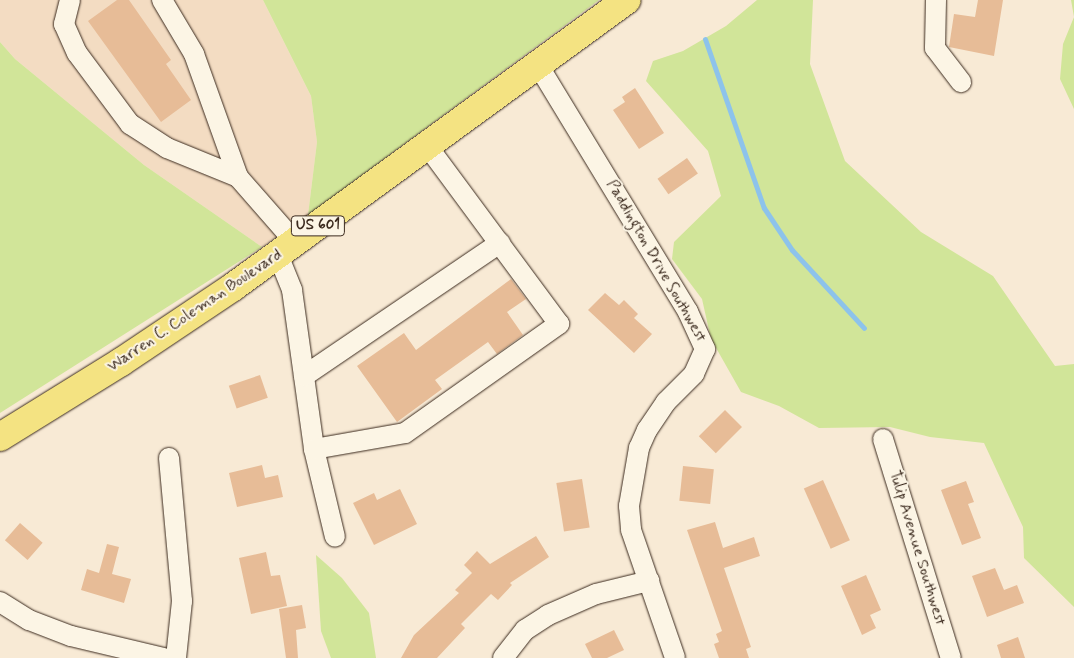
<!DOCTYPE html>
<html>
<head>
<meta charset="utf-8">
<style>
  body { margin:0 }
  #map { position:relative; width:1074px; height:658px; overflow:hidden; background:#f8ead5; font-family:Mynerve,sans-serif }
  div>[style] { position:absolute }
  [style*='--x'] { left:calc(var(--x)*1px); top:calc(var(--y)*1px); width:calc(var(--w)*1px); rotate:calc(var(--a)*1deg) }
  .built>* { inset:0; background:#f3dcc2 }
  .green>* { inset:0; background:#d1e599 }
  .stream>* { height:5px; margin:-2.5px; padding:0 2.5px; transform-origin:2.5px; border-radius:2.5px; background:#8dc3eb }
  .building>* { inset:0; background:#e7bc97; transform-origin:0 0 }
  .roads { filter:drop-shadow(0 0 1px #3b2a1e) drop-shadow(0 0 1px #3b2a1e) }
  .minor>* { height:20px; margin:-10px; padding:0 10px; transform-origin:10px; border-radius:10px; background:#fcf5e5 }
  .highway>* { height:28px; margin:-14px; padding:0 14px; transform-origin:14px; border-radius:14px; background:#f4e382 }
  span { translate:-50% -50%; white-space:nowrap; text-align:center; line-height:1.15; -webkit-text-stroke:4px #fcf5e5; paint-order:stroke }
  .shield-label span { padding:1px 4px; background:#fcf5e5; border:1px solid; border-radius:4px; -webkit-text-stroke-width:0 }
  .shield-label { font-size:15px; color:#3b2a1e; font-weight:700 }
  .street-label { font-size:16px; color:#3b2a1e }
</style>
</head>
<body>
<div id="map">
  <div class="built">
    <i style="clip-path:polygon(0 0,263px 0,311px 96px,317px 142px,308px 215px,262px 247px,144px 165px,15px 59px,0 42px)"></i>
  </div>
  <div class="green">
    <i style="clip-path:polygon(263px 0,599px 0,308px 215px,317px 142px,311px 96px)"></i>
    <i style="clip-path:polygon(757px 0,813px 0,810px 64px,845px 161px,921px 232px,993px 276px,1055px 366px,1074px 364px,1074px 607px,1024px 558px,1023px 527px,984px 443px,930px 437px,890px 427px,819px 428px,779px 406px,741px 392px,711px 339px,702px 299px,672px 259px,674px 242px,721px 196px,708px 151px,646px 81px,653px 61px,683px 51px,726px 26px)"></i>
    <i style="clip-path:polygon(1071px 0,1074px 0,1074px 109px,1060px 79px,1063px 44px,1074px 17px)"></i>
    <i style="clip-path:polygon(0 42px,15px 59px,144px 165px,262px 247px,0 413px)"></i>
    <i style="clip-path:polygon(316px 555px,342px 578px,369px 613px,376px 658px,331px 658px,321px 631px)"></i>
  </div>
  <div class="stream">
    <i style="--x:705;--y:39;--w:179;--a:70.8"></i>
    <i style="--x:764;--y:208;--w:50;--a:56.3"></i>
    <i style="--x:792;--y:250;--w:106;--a:47.3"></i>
  </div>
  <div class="building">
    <i style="clip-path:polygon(117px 0,129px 0,171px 60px,166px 64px,191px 100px,161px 122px,88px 21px)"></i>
    <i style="clip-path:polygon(978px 0,1003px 0,994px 56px,949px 47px,954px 14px,975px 17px)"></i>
    <i style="clip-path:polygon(635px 88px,664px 133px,639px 149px,613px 110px,625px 102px,622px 97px)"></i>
    <i style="left:687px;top:158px;width:19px;height:36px;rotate:55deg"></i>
    <i style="clip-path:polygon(511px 279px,526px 299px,507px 312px,523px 335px,497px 354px,488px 342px,435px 380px,442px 389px,397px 422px,357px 366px,404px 333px,416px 350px)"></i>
    <i style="clip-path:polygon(605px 293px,619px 305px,624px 300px,638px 314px,634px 318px,652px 334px,634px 353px,588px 310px)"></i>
    <i style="left:260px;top:375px;width:24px;height:33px;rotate:71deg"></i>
    <i style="left:725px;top:410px;width:24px;height:37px;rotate:45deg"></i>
    <i style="clip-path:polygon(262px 465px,265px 478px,278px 475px,283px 497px,237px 507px,229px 473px)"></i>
    <i style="left:683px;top:466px;width:31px;height:35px;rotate:6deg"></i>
    <i style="left:582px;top:479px;width:49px;height:26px;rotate:81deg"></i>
    <i style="left:823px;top:480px;width:66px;height:21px;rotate:66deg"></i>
    <i style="clip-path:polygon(966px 481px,974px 502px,968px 504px,981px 538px,962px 545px,941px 490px)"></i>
    <i style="clip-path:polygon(400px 489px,417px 524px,374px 545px,353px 503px,374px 493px,377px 500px)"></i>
    <i style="clip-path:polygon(715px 522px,723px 548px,754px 537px,760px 556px,724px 568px,751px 647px,746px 649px,749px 658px,719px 658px,714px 644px,719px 642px,716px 634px,722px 631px,687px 530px)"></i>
    <i style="left:20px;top:523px;width:30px;height:23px;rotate:41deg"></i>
    <i style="clip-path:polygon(536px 536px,549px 557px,510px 583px,512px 585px,498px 600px,491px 594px,461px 624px,465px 628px,437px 658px,401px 658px,414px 635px,459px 593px,455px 590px,472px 573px,464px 565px,477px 551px,490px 564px)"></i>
    <i style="clip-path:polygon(107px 544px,119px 547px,112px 574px,131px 579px,124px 603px,81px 590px,87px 569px,99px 573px)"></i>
    <i style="clip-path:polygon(266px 552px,271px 576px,280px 575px,287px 606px,251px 614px,239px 558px)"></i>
    <i style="clip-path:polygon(995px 568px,1004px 590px,1017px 585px,1024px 603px,987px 617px,972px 576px)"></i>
    <i style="clip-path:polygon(866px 575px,881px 610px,870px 615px,876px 628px,862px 635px,841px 586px)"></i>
    <i style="clip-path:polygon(302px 605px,306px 628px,296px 630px,298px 658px,286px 658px,279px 609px)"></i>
    <i style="clip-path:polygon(614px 630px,624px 650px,607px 658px,592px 658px,585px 644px)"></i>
    <i style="clip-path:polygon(1018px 637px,1025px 658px,1001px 658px,997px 645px)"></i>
  </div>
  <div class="roads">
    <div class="minor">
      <i style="--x:70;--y:0;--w:25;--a:104"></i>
      <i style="--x:64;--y:24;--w:32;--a:66"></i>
      <i style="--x:77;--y:53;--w:89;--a:53.3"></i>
      <i style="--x:130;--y:124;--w:44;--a:33"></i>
      <i style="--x:167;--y:148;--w:77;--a:22.2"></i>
      <i style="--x:162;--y:0;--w:63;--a:59.3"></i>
      <i style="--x:194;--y:54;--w:131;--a:70.3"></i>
      <i style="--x:238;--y:177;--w:86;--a:48.8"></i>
      <i style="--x:936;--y:0;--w:48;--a:91.2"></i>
      <i style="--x:935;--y:48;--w:43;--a:52.6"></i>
      <i style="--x:538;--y:65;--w:289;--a:58.7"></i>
      <i style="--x:688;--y:312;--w:41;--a:65.3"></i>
      <i style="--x:705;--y:349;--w:27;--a:114"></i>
      <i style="--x:694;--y:374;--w:40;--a:135"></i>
      <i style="--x:666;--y:402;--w:34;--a:124"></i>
      <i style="--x:647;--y:430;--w:20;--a:114"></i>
      <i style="--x:639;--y:448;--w:59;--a:99.8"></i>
      <i style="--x:629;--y:506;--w:24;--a:85"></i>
      <i style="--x:631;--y:530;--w:135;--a:71"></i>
      <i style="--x:278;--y:255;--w:38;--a:68"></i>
      <i style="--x:292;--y:290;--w:161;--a:82.1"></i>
      <i style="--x:314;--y:449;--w:90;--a:76.6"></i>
      <i style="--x:304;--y:376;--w:237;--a:-34.2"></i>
      <i style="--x:883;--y:439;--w:229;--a:72.8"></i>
      <i style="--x:314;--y:449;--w:92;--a:-10"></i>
      <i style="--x:405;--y:433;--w:189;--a:-35.3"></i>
      <i style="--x:559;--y:324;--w:220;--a:-126.5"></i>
      <i style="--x:169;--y:458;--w:144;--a:84.8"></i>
      <i style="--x:182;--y:601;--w:57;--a:96"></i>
      <i style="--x:0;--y:602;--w:34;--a:32"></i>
      <i style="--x:29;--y:620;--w:45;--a:20.9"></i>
      <i style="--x:71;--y:636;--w:95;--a:13.4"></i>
      <i style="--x:503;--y:658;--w:36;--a:-52"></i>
      <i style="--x:525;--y:630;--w:27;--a:-33"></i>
      <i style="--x:548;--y:615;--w:52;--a:-23.6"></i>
      <i style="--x:596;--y:594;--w:55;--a:-13.8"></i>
    </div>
    <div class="highway">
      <i style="--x:0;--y:437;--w:142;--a:-31.8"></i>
      <i style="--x:121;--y:362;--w:135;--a:-33.8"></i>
      <i style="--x:233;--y:287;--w:487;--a:-36.1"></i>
    </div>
  </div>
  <div class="shield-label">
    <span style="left:318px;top:226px">US 601</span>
  </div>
  <div class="street-label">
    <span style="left:656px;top:261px;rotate:60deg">Paddington Drive Southwest</span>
    <span style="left:195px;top:311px;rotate:-34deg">Warren C. Coleman Boulevard</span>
    <span style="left:917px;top:548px;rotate:73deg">Tulip Avenue Southwest</span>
  </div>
</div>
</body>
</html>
